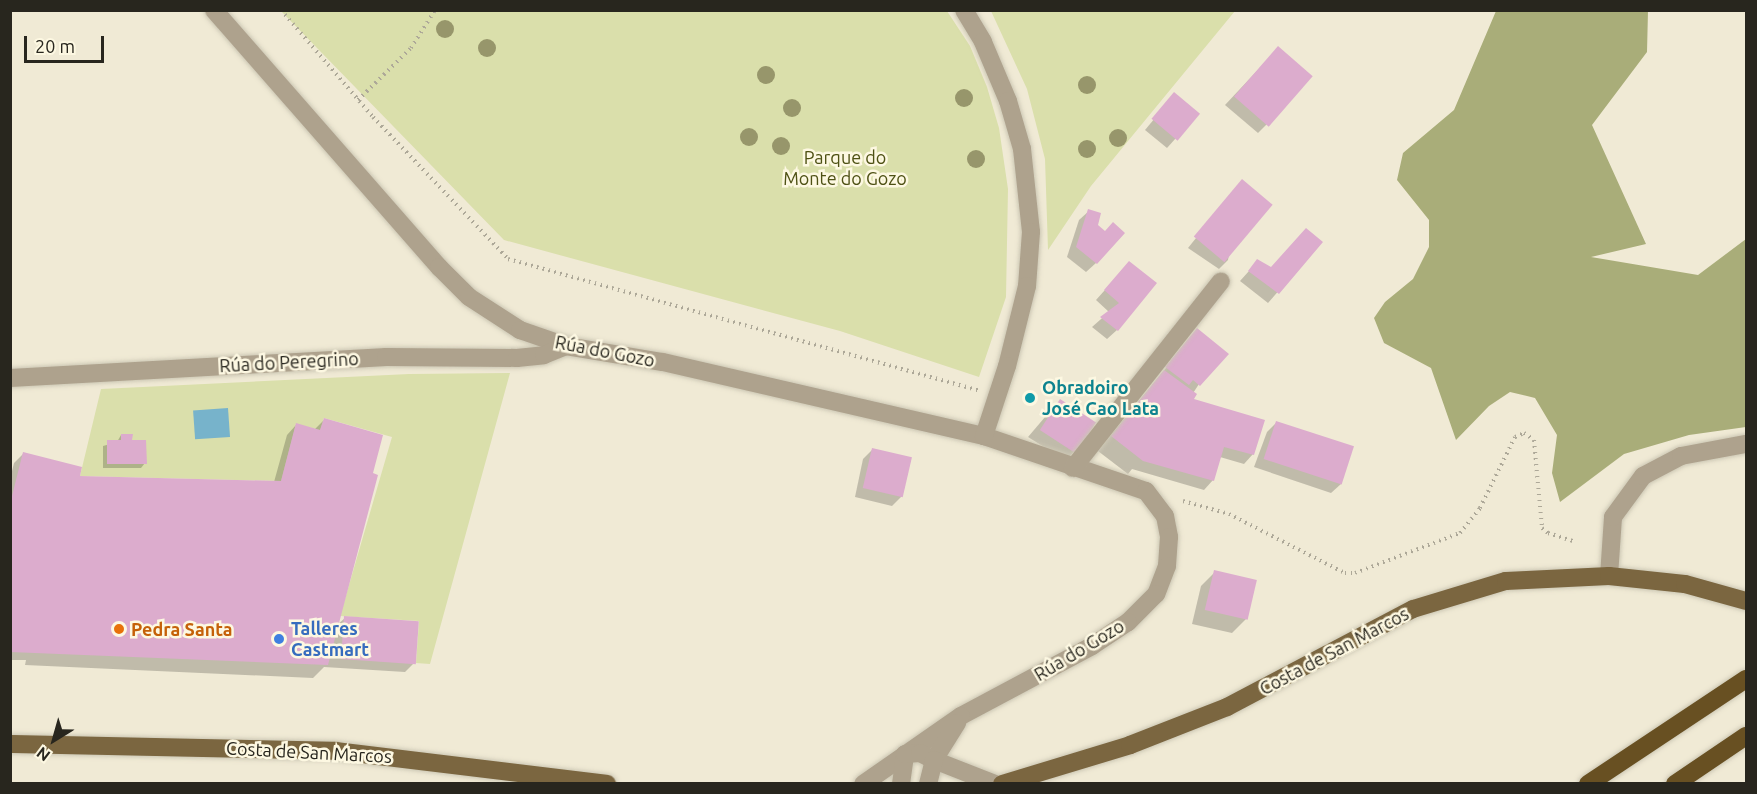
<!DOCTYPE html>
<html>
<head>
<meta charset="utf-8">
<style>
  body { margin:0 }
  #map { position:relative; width:1757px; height:794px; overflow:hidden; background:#f0ead5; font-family:Ubuntu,sans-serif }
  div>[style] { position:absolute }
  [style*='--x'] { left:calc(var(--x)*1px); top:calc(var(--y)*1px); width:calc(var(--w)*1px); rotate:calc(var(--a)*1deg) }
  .green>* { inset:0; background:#dadfab }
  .forest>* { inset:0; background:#a9ad79 }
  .water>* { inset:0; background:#77b3cb; transform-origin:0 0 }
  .shadow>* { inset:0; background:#0003 }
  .building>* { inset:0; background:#dcaccd; transform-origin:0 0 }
  .path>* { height:4px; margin-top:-2px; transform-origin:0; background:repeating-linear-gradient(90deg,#ada898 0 1.5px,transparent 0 6px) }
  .roads { filter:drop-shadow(0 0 2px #ccc7b4) drop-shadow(0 0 2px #ccc7b4) }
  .street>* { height:18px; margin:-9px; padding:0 9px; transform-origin:9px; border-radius:9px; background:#aea28d }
  .primary>* { height:18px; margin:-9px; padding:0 9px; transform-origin:9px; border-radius:9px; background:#7b6640 }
  .highway>* { height:18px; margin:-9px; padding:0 9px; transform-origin:9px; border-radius:9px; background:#685022 }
  .trees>* { width:18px; height:18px; margin:-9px; border-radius:50%; background:#97966b }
  .dots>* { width:16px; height:16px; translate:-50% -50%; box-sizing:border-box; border:3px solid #fdf8e2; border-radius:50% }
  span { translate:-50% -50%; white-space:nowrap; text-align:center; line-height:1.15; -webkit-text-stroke:5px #fdf8e2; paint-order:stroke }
  .park-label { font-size:18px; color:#4e5114 }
  .street-label { font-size:18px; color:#28261e }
  .culture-label { font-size:18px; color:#0d838f; font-weight:700 }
  .left { translate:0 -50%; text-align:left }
  .food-label { font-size:18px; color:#c56008; font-weight:700 }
  .shop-label { font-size:18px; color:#366cbe; font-weight:700 }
  .frame { position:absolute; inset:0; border:12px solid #28261e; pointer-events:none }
  .north { position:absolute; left:24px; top:710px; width:60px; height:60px; -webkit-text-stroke:4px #fdf8e2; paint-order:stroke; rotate:217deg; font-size:16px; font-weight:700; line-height:24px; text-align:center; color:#28261e }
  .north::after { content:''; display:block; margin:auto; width:21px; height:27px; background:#28261e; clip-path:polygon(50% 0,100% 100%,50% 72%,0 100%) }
  .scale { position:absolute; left:24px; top:36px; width:80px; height:27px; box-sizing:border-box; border:3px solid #28261e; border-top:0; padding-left:8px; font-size:18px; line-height:21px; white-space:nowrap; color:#28261e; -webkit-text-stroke:4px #fdf8e2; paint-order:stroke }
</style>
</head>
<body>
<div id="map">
  <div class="green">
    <i style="clip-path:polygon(281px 11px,947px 11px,970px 46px,987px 87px,999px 128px,1008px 189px,1006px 297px,979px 377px,840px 331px,504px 240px)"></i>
    <i style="clip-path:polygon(991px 11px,1235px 11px,1091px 186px,1048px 250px,1045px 159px,1027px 89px)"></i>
    <i style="clip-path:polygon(510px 373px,430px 664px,416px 663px,419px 621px,340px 616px,392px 437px,324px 418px,320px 430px,296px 424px,281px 481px,80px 476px,101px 389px,409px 374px)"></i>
  </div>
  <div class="forest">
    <i style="clip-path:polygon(1496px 11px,1648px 11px,1647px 52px,1592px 125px,1646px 244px,1591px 257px,1698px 275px,1746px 239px,1746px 427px,1689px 435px,1624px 454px,1560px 502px,1552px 473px,1557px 435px,1535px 398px,1510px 392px,1489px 406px,1456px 440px,1431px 368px,1384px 343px,1374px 318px,1385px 302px,1413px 279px,1429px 247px,1429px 220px,1397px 180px,1403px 153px,1454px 110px)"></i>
  </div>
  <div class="water">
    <i style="left:228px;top:408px;width:29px;height:35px;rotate:86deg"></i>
  </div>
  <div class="shadow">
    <i style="clip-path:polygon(1269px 58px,1267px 124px,1258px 133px,1225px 105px)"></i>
    <i style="clip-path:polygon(1175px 94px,1176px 138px,1167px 148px,1145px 130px)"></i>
    <i style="clip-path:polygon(1242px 181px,1228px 260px,1219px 269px,1188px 248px)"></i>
    <i style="clip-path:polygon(1089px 211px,1096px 226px,1096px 263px,1086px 272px,1067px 257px,1079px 220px)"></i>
    <i style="clip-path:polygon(1321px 242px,1268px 303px,1240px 281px,1258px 261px,1270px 269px)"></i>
    <i style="clip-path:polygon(1129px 263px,1117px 330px,1107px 339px,1092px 327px,1109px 312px,1096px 300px)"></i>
    <i style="clip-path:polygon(1197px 330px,1199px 384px,1182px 410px,1253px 454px,1244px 464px,1220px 457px,1213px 480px,1204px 490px,1132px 469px,1128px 474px,1098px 451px)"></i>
    <i style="clip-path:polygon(1051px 410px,1075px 451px,1065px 460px,1028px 437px)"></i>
    <i style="clip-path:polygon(324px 420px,337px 625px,345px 618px,415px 662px,405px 672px,324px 667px,313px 678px,25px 665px,26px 660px,10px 660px,10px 479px,14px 463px,24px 453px,78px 478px,274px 482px,287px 435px,296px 425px,315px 429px)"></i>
    <i style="clip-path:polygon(1276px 423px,1341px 484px,1331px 493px,1254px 467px,1267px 432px)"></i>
    <i style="clip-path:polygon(121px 435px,131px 442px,145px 463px,141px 468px,103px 468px,103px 446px,117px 442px)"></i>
    <i style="clip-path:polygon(873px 449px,902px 496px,892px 506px,855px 497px,863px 459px)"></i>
    <i style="clip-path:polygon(1215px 572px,1246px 619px,1232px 633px,1192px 624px,1201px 586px)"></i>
  </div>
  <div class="building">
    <i style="left:1278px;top:46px;width:46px;height:67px;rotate:41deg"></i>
    <i style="left:1174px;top:92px;width:34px;height:35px;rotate:40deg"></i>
    <i style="left:1242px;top:179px;width:40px;height:75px;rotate:40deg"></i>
    <i style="clip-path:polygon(1088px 209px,1101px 213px,1098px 225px,1105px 231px,1113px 222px,1125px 233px,1097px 264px,1076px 247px)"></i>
    <i style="clip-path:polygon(1306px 228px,1323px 242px,1279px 294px,1248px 271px,1257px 259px,1271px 267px)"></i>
    <i style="clip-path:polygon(1129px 261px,1157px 283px,1118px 331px,1100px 317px,1119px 303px,1104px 290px)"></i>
    <i style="clip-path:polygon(1197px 328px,1229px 354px,1200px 386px,1193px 380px,1189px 385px,1165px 367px)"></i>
    <i style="clip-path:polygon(1164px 370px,1197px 394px,1194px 399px,1265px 420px,1254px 455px,1224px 447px,1214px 481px,1143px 461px,1111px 436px)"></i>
    <i style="left:1060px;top:399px;width:43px;height:37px;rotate:33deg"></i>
    <i style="clip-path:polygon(324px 418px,383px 435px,373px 473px,378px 475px,328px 665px,10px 652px,10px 504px,23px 452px,82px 467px,80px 476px,281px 481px,296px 423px,320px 430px)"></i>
    <i style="left:1276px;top:421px;width:82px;height:40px;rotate:18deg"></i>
    <i style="clip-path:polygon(121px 434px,133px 434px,132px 440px,146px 440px,147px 464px,107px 464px,107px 440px,121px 440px)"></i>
    <i style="left:872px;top:448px;width:41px;height:41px;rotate:13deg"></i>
    <i style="left:1214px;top:570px;width:44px;height:41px;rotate:13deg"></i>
    <i style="left:344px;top:616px;width:75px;height:43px;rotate:4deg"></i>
  </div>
  <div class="path">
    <i style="--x:281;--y:10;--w:141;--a:49.3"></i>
    <i style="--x:373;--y:117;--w:196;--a:46.4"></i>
    <i style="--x:508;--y:259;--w:488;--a:15.6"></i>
    <i style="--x:358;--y:100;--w:74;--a:-44.5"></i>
    <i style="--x:411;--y:48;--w:45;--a:-57.7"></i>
    <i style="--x:1183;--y:501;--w:48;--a:15.8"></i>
    <i style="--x:1229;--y:514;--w:130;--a:27"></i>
    <i style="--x:1345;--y:573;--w:10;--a:0"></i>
    <i style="--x:1355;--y:573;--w:112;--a:-20.9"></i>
    <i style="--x:1460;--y:533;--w:32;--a:-51"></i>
    <i style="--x:1480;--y:508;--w:79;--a:-63.8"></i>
    <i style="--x:1515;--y:437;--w:10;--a:-24"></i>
    <i style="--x:1524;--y:433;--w:12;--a:35"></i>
    <i style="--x:1534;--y:440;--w:88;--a:84.8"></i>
    <i style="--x:1542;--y:528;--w:8;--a:40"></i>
    <i style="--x:1548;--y:533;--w:29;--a:18"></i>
  </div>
  <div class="roads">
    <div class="street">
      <i style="--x:214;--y:10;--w:342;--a:48.8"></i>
      <i style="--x:439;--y:267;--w:42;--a:45"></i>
      <i style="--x:469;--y:297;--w:61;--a:32.9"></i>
      <i style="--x:520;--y:330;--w:49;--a:19.2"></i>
      <i style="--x:566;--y:346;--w:98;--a:9.4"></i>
      <i style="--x:663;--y:362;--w:329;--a:13"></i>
      <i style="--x:984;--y:436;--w:171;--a:18.8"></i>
      <i style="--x:1146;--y:491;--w:31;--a:53"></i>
      <i style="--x:1165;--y:516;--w:21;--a:79"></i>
      <i style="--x:1169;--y:537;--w:29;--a:94"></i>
      <i style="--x:1167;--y:566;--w:30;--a:111"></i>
      <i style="--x:1156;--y:594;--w:40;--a:135"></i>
      <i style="--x:1128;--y:622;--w:43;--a:146.3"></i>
      <i style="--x:1092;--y:646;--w:149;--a:151.9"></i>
      <i style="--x:961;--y:716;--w:119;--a:145.2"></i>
      <i style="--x:964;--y:10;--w:37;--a:59"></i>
      <i style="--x:983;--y:42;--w:64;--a:67"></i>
      <i style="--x:1008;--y:101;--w:50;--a:73.7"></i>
      <i style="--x:1022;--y:149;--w:83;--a:83.8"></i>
      <i style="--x:1031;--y:232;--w:54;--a:94.2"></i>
      <i style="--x:1027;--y:286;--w:82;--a:104"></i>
      <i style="--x:1007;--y:366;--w:74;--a:108.2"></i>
      <i style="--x:10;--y:378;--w:377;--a:-3.2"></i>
      <i style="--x:386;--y:357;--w:131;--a:0.4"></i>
      <i style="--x:517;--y:358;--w:27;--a:-6"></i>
      <i style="--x:544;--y:355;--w:24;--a:-22"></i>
      <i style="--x:1073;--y:468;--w:238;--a:-51.6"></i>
      <i style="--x:1609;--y:576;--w:59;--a:-86.1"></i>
      <i style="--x:1613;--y:517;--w:51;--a:-53.8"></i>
      <i style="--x:1643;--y:476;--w:43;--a:-27.8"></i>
      <i style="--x:1681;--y:456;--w:66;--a:-10.5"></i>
      <i style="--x:957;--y:723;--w:44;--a:121.9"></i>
      <i style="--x:934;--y:760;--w:66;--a:21.5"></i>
      <i style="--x:901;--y:784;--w:30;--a:-82"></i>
      <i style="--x:905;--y:754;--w:15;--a:-4"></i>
      <i style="--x:920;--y:753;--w:16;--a:27"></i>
      <i style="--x:934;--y:760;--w:25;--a:104"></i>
    </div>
    <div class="primary">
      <i style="--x:10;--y:744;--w:326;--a:1.2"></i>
      <i style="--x:336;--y:751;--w:273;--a:6.9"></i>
      <i style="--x:1002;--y:784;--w:134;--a:-16.9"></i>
      <i style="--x:1130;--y:745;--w:104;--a:-21.4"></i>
      <i style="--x:1227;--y:707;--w:210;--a:-27.8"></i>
      <i style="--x:1413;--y:609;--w:97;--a:-16.8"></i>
      <i style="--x:1506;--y:581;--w:103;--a:-2.8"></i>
      <i style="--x:1609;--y:576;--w:76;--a:6"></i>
      <i style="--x:1685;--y:584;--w:63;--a:15.6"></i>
    </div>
    <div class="highway">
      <i style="--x:1588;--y:784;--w:190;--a:-33.6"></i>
      <i style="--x:1675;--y:784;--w:86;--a:-34.1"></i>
    </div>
  </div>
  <div class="trees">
    <i style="left:445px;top:29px"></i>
    <i style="left:487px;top:48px"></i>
    <i style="left:766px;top:75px"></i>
    <i style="left:1087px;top:85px"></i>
    <i style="left:964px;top:98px"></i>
    <i style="left:792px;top:108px"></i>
    <i style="left:749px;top:137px"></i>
    <i style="left:1118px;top:138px"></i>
    <i style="left:781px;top:146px"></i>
    <i style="left:1087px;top:149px"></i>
    <i style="left:976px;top:159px"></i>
  </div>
  <div class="dots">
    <i style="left:1030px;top:398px;background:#0f9aa8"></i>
    <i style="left:119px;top:629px;background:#e8710a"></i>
    <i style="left:279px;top:639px;background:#3f7fe0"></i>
  </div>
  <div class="park-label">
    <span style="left:845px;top:168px">Parque do<br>Monte do Gozo</span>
  </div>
  <div class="street-label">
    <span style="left:605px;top:351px;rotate:11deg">Rúa do Gozo</span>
    <span style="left:289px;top:362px;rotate:-3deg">Rúa do Peregrino</span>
    <span style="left:1079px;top:650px;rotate:-31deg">Rúa do Gozo</span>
    <span style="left:1334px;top:651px;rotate:-28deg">Costa de San Marcos</span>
    <span style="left:309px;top:752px;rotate:3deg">Costa de San Marcos</span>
  </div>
  <div class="culture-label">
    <span class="left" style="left:1042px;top:398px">Obradoiro<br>José Cao Lata</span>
  </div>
  <div class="food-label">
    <span class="left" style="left:131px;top:629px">Pedra Santa</span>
  </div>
  <div class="shop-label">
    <span class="left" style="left:291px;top:639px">Talleres<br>Castmart</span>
  </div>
  <div class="frame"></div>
  <div class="north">N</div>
  <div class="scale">20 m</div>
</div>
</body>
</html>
